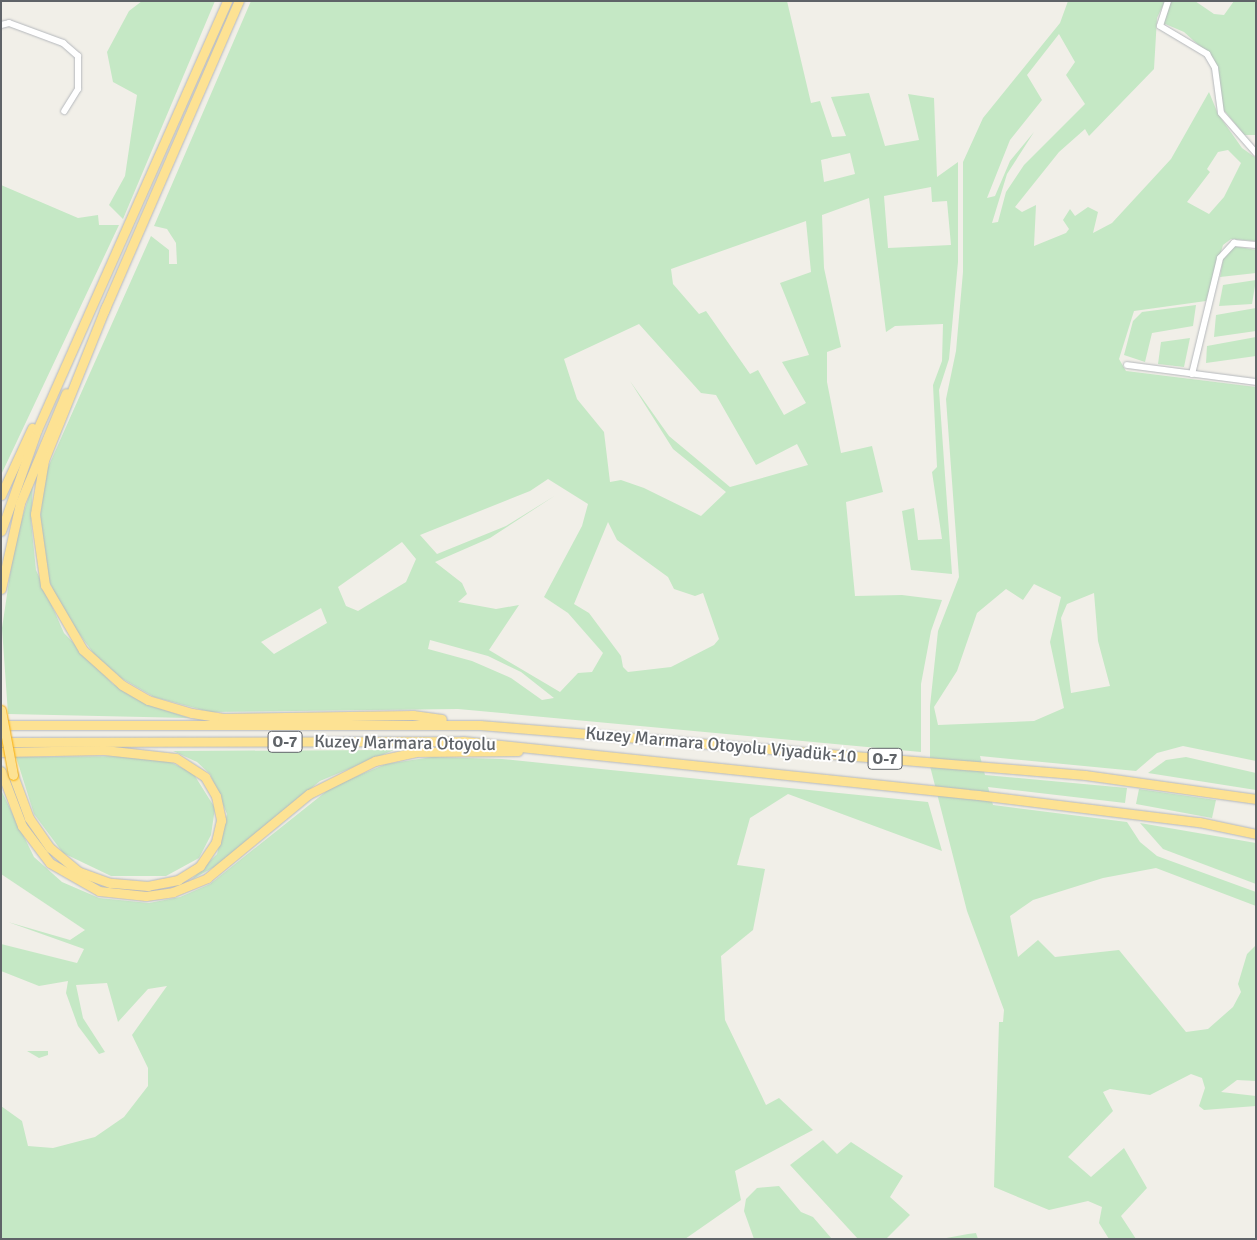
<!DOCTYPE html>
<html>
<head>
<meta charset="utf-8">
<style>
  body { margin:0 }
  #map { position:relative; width:1257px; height:1240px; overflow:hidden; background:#f1efe8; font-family:Signika,sans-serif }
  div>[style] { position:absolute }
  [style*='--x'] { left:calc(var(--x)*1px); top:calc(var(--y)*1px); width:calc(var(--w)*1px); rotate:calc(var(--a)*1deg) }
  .green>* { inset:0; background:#c5e8c5 }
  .roads { filter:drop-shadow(0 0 1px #b5b8bc) drop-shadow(0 0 1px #b5b8bc) }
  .minor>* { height:6px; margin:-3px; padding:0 3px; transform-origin:3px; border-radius:3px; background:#fff }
  .highway>* { height:9px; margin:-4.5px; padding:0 4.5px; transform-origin:4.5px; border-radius:4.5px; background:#fde293 }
  .bridges { filter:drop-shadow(0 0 1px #f9ab00) drop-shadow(0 0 1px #f9ab00) }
  .highway-bridge>* { height:9px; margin:-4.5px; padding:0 4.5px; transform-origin:4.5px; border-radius:4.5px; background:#fde293 }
  span { translate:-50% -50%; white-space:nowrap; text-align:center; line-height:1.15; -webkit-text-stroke:4px #fff; paint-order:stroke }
  .shield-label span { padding:1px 4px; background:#fff; border:1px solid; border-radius:4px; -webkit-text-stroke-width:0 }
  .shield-label { font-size:16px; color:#5f6368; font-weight:700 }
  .street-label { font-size:18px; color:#5f6368 }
  .frame { position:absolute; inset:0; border:2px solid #5f6368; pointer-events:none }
</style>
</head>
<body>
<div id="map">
  <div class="green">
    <i style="clip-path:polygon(142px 1px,215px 1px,123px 219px,109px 205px,125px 176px,137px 95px,113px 82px,107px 52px,129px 11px)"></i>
    <i style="clip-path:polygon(evenodd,251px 1px,787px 1px,811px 103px,820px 101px,832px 137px,846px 136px,831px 97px,869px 93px,885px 146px,919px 140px,908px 94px,934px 98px,937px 177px,958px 162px,958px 262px,949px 359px,939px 390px,952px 574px,911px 570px,902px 511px,914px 508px,918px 540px,942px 539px,932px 472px,937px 467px,933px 385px,942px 361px,943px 324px,895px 326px,886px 332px,869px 198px,822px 215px,824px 268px,841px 347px,827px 352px,827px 382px,841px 453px,872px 446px,883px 492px,846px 502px,855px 596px,902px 595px,942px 600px,931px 631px,921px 684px,921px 752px,458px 709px,210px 712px,154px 697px,121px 678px,94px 654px,61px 609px,47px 576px,40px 520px,45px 474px,151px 236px,169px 250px,169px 264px,177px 264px,176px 243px,167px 229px,154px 226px,251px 1px,850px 153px,855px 174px,824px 182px,821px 160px,850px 153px,251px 1px,931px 187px,932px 202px,947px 201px,951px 245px,888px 248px,884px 196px,931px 187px,251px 1px,806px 221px,811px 272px,780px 283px,809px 355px,782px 362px,806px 403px,784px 415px,758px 370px,750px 374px,706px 311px,699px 314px,673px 284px,671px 269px,806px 221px,251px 1px,639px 324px,701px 393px,716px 395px,756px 465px,797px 444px,808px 465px,730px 487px,669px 436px,630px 381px,673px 449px,726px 492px,701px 516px,644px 488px,621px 480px,610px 482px,604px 432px,577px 399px,564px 359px,639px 324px,251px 1px,548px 479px,588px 504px,582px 526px,544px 597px,568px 613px,603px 653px,592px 672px,578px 673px,560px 692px,489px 650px,519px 605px,496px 609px,458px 602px,467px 594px,462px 583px,435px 562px,490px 538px,556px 495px,506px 526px,437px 554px,420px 535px,530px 491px,548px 479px,251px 1px,608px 522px,617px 540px,668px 577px,674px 589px,695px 596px,703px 593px,719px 639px,714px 645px,671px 667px,628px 672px,623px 667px,621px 656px,589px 613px,574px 604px,608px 522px,251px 1px,402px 542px,416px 559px,406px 582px,358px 611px,346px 606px,338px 587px,402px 542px,251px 1px,321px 608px,327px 623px,274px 654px,261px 642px,321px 608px,251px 1px,430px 640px,488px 656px,521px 672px,554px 698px,542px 700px,511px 678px,472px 661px,428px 649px,430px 640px)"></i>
    <i style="clip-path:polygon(evenodd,1068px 1px,1165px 1px,1157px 18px,1154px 69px,1089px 136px,1085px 129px,1059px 152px,1015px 207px,1022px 212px,1036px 205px,1034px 246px,1066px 233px,1069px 229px,1063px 220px,1070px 209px,1075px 216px,1088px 207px,1098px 212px,1093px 233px,1112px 223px,1171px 159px,1209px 92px,1218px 114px,1242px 148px,1256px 158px,1256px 241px,1231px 239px,1223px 245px,1206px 301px,1134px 311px,1119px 359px,1126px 371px,1256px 387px,1256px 761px,1183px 746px,1157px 753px,1136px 771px,980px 756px,985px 775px,1127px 788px,1125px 803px,988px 787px,993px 805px,1127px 822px,1140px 842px,1157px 856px,1256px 892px,1256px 906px,1156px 868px,1103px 878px,1033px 900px,1010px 916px,1018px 957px,1038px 940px,1055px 957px,1119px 950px,1186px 1032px,1208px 1029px,1233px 1007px,1241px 992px,1238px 984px,1247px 954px,1256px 945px,1256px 1081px,1237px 1080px,1221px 1092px,1256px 1096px,1256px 1106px,1204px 1110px,1199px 1106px,1205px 1088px,1202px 1078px,1191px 1074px,1150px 1095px,1110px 1089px,1103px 1092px,1113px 1111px,1068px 1157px,1091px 1177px,1124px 1148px,1147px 1188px,1121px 1216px,1136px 1239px,1109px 1239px,1099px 1223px,1102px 1207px,1088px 1201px,1049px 1210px,994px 1187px,999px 1022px,1003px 1022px,1004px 1010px,967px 911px,930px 766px,930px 706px,938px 631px,959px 577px,946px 399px,956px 351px,963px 272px,963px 162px,983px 118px,1060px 23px,1068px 1px,1059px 34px,1075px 62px,1066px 75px,1085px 104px,1024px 165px,1006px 192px,998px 222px,992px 223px,1007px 174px,1034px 132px,1010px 161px,995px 196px,987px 198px,1010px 140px,1042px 100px,1027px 75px,1059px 34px,1068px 1px,1228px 150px,1241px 163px,1224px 197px,1209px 214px,1187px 202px,1210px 172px,1207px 169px,1218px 152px,1228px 150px,1068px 1px,1034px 584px,1061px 597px,1050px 642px,1064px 708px,1034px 721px,938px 725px,934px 707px,957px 671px,977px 613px,1006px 589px,1023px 600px,1034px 584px,1068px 1px,1094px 593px,1098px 641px,1110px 686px,1071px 693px,1061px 618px,1067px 604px,1094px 593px)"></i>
    <i style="clip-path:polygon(1171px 1px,1195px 1px,1214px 14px,1224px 15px,1234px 1px,1256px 1px,1256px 135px,1244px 135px,1256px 149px,1223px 109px,1214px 59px,1184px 32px,1163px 23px)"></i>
    <i style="clip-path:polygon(1px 185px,78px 218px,98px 215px,99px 225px,119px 225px,1px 475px)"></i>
    <i style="clip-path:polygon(1234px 246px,1256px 250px,1256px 273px,1220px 277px,1224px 254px)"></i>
    <i style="clip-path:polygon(1256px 280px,1252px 304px,1219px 306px,1223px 285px)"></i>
    <i style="clip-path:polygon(1196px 305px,1193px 326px,1152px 333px,1145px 362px,1124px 355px,1133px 321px,1142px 312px)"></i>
    <i style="clip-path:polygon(1256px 308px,1256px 331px,1214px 337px,1216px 315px)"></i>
    <i style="clip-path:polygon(1256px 337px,1256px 356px,1206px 363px,1207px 346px)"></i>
    <i style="clip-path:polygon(1190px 338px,1184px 367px,1158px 364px,1161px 342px)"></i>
    <i style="clip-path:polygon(33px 483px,31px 521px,36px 570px,64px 633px,113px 684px,152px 706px,189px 718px,8px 714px,2px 628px,15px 541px)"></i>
    <i style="clip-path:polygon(394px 750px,320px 781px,216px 866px,191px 880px,217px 854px,227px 814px,210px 774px,197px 762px,173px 751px)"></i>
    <i style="clip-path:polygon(136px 756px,166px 760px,193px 773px,215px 808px,211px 835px,199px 858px,166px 876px,111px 876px,63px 853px,34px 814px,16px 757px)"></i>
    <i style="clip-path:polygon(432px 757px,502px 759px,928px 802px,942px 851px,788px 794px,750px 818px,737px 865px,765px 869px,753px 930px,721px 956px,725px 1020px,766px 1105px,779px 1098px,813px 1130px,735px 1171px,741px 1200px,685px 1239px,1px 1239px,1px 1106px,22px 1121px,28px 1146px,53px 1148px,95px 1137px,124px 1117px,148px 1086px,148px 1068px,132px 1035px,167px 986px,148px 989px,118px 1022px,107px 983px,76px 985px,83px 1018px,105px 1052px,99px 1054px,78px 1026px,66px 993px,68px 981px,39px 986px,1px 971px,1px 944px,77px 963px,84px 949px,8px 922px,70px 940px,85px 930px,1px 874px,1px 790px,34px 857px,62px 882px,99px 898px,149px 903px,180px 897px,210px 884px,333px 786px,386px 764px)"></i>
    <i style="clip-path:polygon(1186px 757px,1256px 773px,1256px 790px,1148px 773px,1166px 760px)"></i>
    <i style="clip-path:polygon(1139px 789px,1216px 800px,1212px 818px,1136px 804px)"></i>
    <i style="clip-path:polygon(1140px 823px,1256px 843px,1256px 884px,1163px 849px)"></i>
    <i style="clip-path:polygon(27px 1051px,48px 1051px,48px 1055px,39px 1058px)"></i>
    <i style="clip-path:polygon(823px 1140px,837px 1154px,851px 1142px,903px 1176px,890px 1197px,910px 1215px,886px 1239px,858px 1239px,790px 1165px)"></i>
    <i style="clip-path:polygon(779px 1186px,801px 1212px,813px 1217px,832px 1239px,754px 1239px,744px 1211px,746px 1199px,757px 1188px)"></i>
    <i style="clip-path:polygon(976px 1233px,978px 1239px,941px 1239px,968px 1234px)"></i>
  </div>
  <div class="roads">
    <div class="minor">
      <i style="--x:1168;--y:1;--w:26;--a:108"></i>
      <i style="--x:1160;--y:26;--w:55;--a:30.8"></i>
      <i style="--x:1207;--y:54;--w:16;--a:60"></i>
      <i style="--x:1215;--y:68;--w:45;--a:82.4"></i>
      <i style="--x:1221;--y:113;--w:53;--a:48.8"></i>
      <i style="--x:1;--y:25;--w:8;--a:-14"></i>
      <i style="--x:9;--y:23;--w:58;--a:20.3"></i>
      <i style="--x:63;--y:43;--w:20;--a:41"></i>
      <i style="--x:78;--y:56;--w:33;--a:90"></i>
      <i style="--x:78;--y:89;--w:26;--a:122"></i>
      <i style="--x:1127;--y:365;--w:130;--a:7.5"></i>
      <i style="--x:1192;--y:374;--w:119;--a:-76.4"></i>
      <i style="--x:1220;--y:258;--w:21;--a:-47"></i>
      <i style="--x:1234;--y:243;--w:22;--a:5"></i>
    </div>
    <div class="highway">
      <i style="--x:106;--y:306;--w:166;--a:111.9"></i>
      <i style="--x:44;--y:460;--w:55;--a:99.5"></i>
      <i style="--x:35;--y:514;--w:72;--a:82"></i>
      <i style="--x:45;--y:585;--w:75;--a:59.7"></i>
      <i style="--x:83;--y:650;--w:52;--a:41.9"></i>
      <i style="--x:122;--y:685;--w:30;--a:30"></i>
      <i style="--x:148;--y:700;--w:46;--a:16.5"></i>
      <i style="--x:192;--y:713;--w:30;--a:9"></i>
      <i style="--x:222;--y:718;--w:191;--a:-0.9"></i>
      <i style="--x:413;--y:715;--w:29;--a:8"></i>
      <i style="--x:104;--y:311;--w:338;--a:-66.5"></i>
      <i style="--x:1;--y:495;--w:74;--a:-65.2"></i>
      <i style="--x:1;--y:531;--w:107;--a:-70.4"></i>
      <i style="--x:37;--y:430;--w:469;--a:-66.1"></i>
      <i style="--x:1;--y:589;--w:88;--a:-77.5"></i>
      <i style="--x:20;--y:503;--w:119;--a:-67.3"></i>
      <i style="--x:1;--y:725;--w:479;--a:0"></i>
      <i style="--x:480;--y:725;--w:607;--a:4.72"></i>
      <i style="--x:1085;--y:775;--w:173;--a:8"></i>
      <i style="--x:1;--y:742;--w:462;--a:-0.1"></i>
      <i style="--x:463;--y:741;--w:518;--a:5.99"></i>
      <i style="--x:978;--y:795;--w:223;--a:7"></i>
      <i style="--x:1199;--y:822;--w:58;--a:11.9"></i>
      <i style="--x:1;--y:752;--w:103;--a:-1.1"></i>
      <i style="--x:104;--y:750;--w:72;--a:6.3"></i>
      <i style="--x:176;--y:758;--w:35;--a:33"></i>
      <i style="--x:205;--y:777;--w:22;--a:60"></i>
      <i style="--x:216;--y:796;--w:25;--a:78"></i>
      <i style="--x:221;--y:820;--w:23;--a:103"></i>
      <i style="--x:216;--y:842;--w:29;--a:124"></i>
      <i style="--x:200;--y:866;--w:26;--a:148"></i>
      <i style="--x:178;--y:880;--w:31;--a:169"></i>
      <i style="--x:148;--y:886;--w:38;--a:-175"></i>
      <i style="--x:110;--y:883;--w:33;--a:-160"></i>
      <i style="--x:79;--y:872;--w:38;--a:-140"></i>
      <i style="--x:50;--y:848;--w:37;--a:-125"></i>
      <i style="--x:29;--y:818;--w:46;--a:-110.4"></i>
      <i style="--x:1;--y:771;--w:59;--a:69.1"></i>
      <i style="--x:22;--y:826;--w:46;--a:52.9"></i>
      <i style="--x:50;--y:863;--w:56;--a:29.7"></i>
      <i style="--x:99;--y:891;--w:47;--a:6.1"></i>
      <i style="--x:146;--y:896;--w:27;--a:-8"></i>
      <i style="--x:173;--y:892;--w:37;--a:-22"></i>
      <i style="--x:207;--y:878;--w:132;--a:-39.5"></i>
      <i style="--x:309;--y:794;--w:74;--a:-26.6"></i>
      <i style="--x:375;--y:761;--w:42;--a:-12.4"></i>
      <i style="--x:416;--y:752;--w:102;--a:-0.6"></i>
    </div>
  </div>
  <div class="bridges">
    <div class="highway-bridge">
      <i style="--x:1;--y:710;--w:66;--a:79.5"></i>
    </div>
  </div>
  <div class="shield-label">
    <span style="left:285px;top:742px">O-7</span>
    <span style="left:885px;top:759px">O-7</span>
  </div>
  <div class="street-label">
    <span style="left:405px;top:743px;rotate:1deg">Kuzey Marmara Otoyolu</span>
    <span style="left:721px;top:745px;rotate:5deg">Kuzey Marmara Otoyolu Viyadük-10</span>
  </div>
  <div class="frame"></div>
</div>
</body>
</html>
